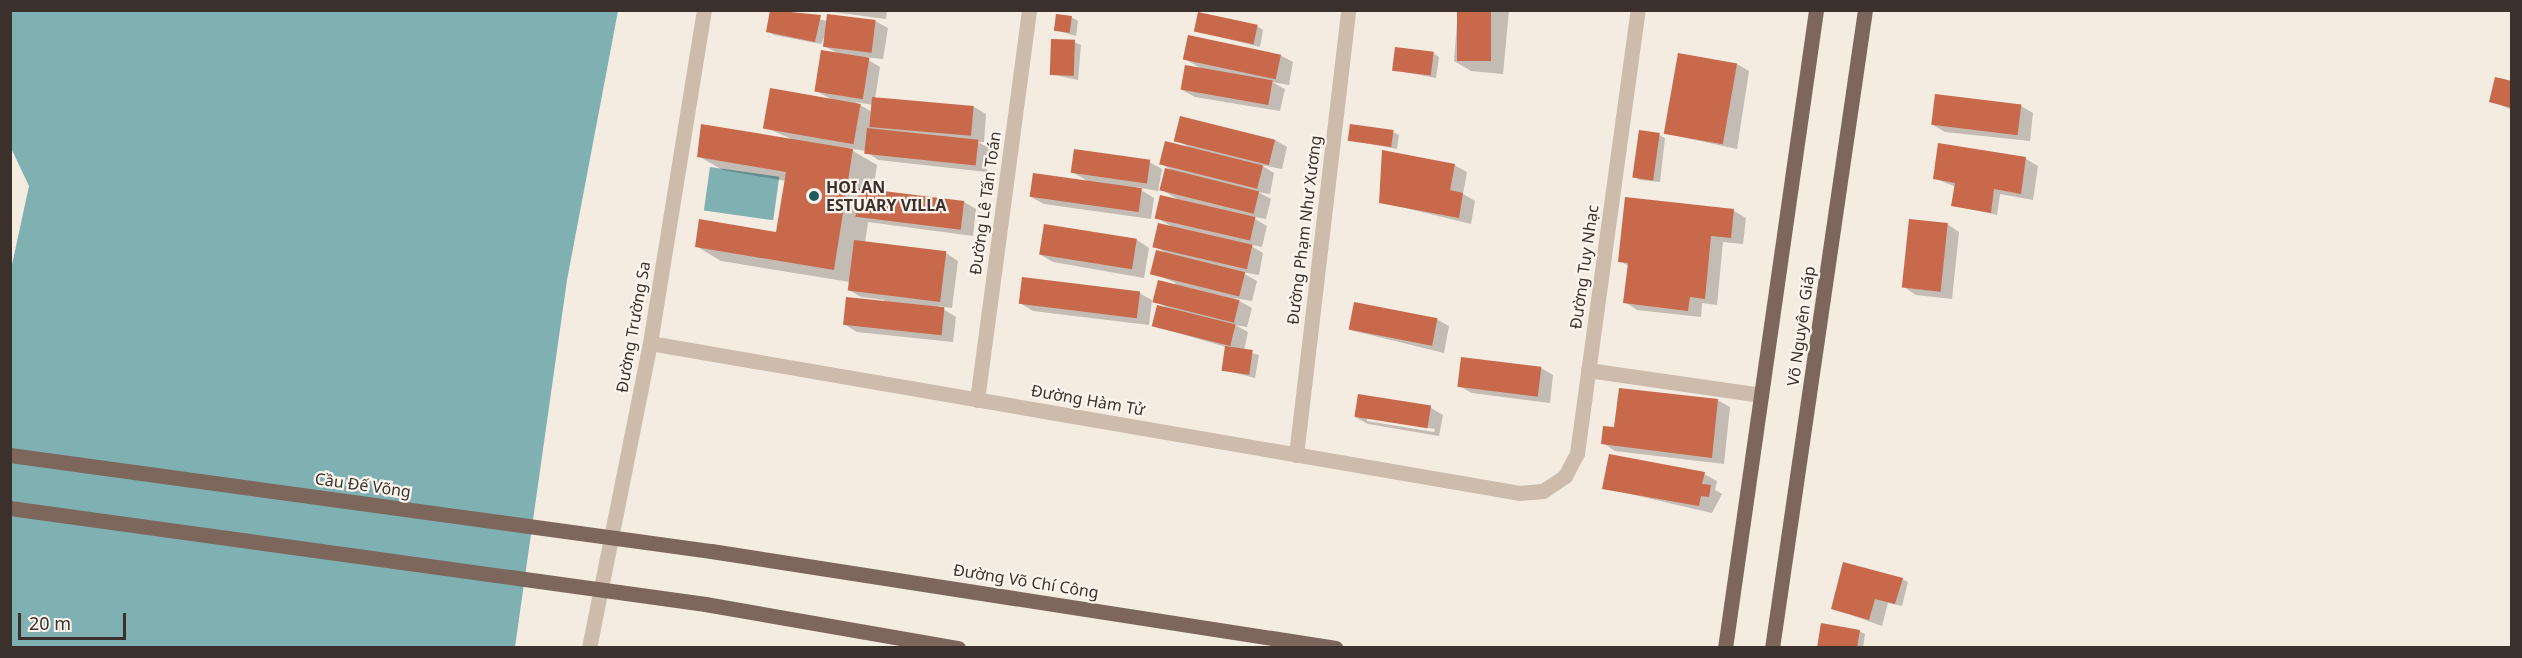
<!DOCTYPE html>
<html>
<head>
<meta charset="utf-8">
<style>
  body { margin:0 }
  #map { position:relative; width:2522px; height:658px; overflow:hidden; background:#f4ebe1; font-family:"Noto Sans",sans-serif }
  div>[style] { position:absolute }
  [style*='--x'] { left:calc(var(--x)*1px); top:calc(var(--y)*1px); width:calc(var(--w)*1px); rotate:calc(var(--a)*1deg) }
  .water>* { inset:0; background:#7fb0b2; transform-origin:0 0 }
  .shadow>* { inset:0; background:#0003 }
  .building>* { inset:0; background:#c8694b; transform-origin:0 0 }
  .minor>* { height:15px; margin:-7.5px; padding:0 7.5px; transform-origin:7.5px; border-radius:7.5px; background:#cdbbac }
  .major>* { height:15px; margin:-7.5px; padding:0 7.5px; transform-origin:7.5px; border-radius:7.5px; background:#7d675c }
  .major-bridge>* { height:15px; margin:-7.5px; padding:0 7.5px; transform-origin:7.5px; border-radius:7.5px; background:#7d675c }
  .dots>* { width:16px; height:16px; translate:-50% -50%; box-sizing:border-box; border:3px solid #fbf5ee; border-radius:50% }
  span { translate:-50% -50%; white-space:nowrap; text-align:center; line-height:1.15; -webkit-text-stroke:4.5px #fbf5ee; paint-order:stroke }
  .poi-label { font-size:16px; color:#3b302b; font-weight:700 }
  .left { translate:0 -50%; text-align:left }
  .street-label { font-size:16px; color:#3b302b }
  .frame { position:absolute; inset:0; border:12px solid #3b302b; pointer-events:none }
  .scale { position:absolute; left:18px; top:613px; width:108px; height:27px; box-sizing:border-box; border:3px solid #3b302b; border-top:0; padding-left:8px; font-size:18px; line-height:21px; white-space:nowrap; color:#3b302b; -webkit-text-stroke:4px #fbf5ee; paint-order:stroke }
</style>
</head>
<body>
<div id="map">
  <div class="water">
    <i style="clip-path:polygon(11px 11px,618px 11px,567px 280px,515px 647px,11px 647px,10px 274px,29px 186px,11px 148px)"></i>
    <i style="left:710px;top:167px;width:70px;height:44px;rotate:8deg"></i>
  </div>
  <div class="shadow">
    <i style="clip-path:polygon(evenodd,772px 10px,828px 21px,875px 21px,888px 28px,883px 59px,863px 57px,880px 67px,875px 99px,974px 107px,986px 114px,984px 142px,978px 142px,989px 148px,987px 172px,878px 160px,866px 151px,848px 148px,877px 165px,873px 191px,964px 202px,976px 209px,973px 236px,868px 222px,865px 243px,946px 253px,958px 261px,952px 308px,938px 306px,956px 317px,953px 342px,857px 332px,844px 324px,885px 300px,861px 297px,849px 290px,850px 282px,721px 261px,696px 246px,777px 233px,786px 181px,723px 170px,698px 156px,799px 142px,766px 128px,833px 100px,816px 91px,839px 54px,824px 46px,826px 33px,821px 44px,774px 35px,768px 31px,772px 10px,855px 102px,873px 105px,872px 112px,855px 102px)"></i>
    <i style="clip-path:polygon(818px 10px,887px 10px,886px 19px)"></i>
    <i style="clip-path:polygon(1458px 10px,1509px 10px,1503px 74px,1471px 71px,1454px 61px)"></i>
    <i style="clip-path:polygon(1071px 17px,1078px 21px,1076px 36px,1055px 30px)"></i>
    <i style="clip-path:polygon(1257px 26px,1263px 30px,1260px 47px,1195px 31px)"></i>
    <i style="clip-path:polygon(1074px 42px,1081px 45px,1078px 80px,1050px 74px)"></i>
    <i style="clip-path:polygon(1433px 53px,1439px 57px,1436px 78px,1394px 70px)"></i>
    <i style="clip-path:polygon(1280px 55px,1293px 62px,1289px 85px,1272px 82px,1285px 89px,1280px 111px,1195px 97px,1182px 90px,1202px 69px,1185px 59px)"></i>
    <i style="clip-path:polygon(1737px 64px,1749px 71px,1737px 149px,1663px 133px)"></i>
    <i style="clip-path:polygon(2512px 82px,2512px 110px,2491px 101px)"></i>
    <i style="clip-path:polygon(2021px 106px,2033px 113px,2030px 141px,1945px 132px,1933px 125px)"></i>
    <i style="clip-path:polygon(1393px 132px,1399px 135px,1397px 149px,1349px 140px)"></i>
    <i style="clip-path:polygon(1659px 135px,1665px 138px,1660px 182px,1640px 180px,1634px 177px)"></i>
    <i style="clip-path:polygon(1176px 140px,1275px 140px,1287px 147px,1282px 169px,1261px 165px,1274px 173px,1270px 194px,1258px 192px,1271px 199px,1266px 219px,1250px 216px,1267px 226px,1262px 247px,1248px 244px,1263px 253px,1259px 275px,1241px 272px,1257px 281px,1252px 301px,1234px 298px,1252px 308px,1247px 327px,1235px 325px,1248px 332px,1244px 351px,1259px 355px,1255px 378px,1223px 370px,1226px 347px,1154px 326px,1168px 308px,1155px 301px,1176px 283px,1152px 273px,1168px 254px,1154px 246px,1173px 227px,1157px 218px,1179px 200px,1162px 190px,1175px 172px,1161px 164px,1190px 148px)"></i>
    <i style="clip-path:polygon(1939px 144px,2026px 159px,2038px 166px,2033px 200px,2000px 194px,1997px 215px,1953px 205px,1956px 187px,1934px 178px)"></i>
    <i style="clip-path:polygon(1149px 162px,1162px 169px,1158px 191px,1136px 187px,1154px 198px,1151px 219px,1044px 204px,1031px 197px,1091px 183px,1072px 172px)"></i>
    <i style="clip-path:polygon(1454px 165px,1467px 172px,1463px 194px,1475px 201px,1471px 224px,1381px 202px)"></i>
    <i style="clip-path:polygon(1734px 211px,1746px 218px,1743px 244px,1723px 242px,1717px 305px,1702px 303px,1701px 317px,1637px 310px,1625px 302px,1629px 266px,1620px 261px)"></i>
    <i style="clip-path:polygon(1947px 224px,1959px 232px,1952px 299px,1916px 295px,1904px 287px)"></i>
    <i style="clip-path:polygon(1137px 240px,1149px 248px,1144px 278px,1053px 262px,1041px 255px)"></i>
    <i style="clip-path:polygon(1139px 293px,1152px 300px,1149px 325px,1033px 311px,1020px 303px)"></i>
    <i style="clip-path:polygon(1436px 319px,1449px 326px,1444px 353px,1350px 330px)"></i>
    <i style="clip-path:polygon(1541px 368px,1553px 375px,1550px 403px,1472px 393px,1459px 386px)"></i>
    <i style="clip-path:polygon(1717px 400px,1730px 407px,1724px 464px,1615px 451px,1603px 443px)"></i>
    <i style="clip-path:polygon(evenodd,1431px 408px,1443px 415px,1439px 436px,1368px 424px,1355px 417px,1431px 408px,1367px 418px,1435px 429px,1434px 432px,1367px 421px,1367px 418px)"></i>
    <i style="clip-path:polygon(1704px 474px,1717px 481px,1715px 490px,1722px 494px,1712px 513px,1604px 488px)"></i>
    <i style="clip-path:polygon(1902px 579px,1908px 582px,1902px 606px,1888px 603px,1882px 626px,1832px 608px)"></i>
    <i style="clip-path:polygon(1859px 631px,1865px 634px,1863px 648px,1819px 648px)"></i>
  </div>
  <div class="building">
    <i style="clip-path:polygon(770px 10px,821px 15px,815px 42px,766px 32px)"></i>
    <i style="left:1457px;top:10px;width:34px;height:51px"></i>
    <i style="left:1198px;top:12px;width:61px;height:20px;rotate:12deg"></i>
    <i style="left:827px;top:14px;width:49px;height:33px;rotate:7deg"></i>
    <i style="left:1056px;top:14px;width:16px;height:17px;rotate:7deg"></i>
    <i style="left:1188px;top:35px;width:95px;height:25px;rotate:12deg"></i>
    <i style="left:1051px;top:39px;width:24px;height:36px;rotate:2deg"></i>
    <i style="left:1395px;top:47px;width:39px;height:24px;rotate:7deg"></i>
    <i style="left:821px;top:50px;width:49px;height:42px;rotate:9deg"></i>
    <i style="left:1678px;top:53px;width:60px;height:82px;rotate:10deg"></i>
    <i style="left:1185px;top:65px;width:89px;height:25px;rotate:10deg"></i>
    <i style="clip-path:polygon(2495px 77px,2512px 81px,2512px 108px,2489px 102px)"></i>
    <i style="left:770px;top:88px;width:92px;height:41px;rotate:10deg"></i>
    <i style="left:1935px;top:94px;width:87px;height:31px;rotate:7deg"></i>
    <i style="left:872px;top:97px;width:102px;height:30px;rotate:5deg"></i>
    <i style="left:1180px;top:116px;width:98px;height:26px;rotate:14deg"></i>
    <i style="clip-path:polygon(701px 124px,853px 149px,834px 270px,695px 247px,699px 219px,776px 232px,786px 172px,697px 157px)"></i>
    <i style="left:1350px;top:124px;width:44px;height:17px;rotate:8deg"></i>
    <i style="left:867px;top:128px;width:112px;height:26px;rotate:6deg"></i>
    <i style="left:1639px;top:130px;width:21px;height:48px;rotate:8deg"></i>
    <i style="left:1165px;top:141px;width:101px;height:24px;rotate:14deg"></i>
    <i style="clip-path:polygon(1938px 143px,2026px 157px,2021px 194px,1994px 189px,1991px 213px,1951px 206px,1955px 183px,1933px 179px)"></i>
    <i style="left:1074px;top:149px;width:77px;height:24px;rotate:8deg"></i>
    <i style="clip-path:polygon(1382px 150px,1455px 164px,1450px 190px,1463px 193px,1459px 218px,1379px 203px)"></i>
    <i style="left:1165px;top:168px;width:97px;height:23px;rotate:14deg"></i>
    <i style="left:1033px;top:173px;width:110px;height:24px;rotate:8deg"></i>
    <i style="left:859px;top:188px;width:106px;height:29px;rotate:7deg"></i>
    <i style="left:1160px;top:195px;width:98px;height:24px;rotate:13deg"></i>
    <i style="clip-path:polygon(1625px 197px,1734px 209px,1731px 238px,1711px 236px,1705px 299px,1690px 297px,1688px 311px,1623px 303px,1628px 263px,1618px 262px)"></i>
    <i style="left:1909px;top:219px;width:39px;height:69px;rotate:6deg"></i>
    <i style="left:1158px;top:223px;width:97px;height:25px;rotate:13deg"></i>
    <i style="left:1044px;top:224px;width:94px;height:31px;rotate:9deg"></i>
    <i style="left:854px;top:240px;width:93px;height:51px;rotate:7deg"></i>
    <i style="left:1156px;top:250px;width:92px;height:25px;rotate:14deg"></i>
    <i style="left:1022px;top:277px;width:119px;height:27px;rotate:7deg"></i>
    <i style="left:1158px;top:280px;width:84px;height:23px;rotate:14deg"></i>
    <i style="left:846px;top:297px;width:99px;height:28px;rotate:6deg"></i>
    <i style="left:1354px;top:302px;width:85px;height:28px;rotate:11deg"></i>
    <i style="left:1157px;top:305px;width:81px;height:22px;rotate:14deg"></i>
    <i style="left:1225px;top:346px;width:28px;height:25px;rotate:8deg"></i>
    <i style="left:1461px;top:357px;width:81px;height:30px;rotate:7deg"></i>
    <i style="clip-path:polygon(1619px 388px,1718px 399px,1712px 458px,1601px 444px,1603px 426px,1614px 427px)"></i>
    <i style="left:1358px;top:394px;width:74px;height:23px;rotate:9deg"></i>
    <i style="clip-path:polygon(1609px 454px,1705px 472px,1702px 484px,1711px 485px,1709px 497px,1701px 496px,1699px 506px,1602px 489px)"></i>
    <i style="clip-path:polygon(1843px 562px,1903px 578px,1895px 604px,1875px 599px,1869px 620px,1831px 609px)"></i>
    <i style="clip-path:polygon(1821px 623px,1860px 630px,1857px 648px,1817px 648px)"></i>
  </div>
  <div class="minor">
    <i style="--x:650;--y:343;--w:882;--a:9.79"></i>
    <i style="--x:1519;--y:493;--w:24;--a:-5"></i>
    <i style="--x:1543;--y:491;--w:27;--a:-34"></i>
    <i style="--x:1565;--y:476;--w:26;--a:-62"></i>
    <i style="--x:1577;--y:453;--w:447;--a:-82.2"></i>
    <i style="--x:1588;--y:370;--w:175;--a:8.2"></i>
    <i style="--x:977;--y:400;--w:393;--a:-82.4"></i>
    <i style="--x:1296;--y:455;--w:448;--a:-83.3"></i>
    <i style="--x:589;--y:648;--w:311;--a:-78.7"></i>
    <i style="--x:650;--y:343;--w:337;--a:-80.8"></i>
  </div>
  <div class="major">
    <i style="--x:711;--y:551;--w:632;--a:8.82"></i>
    <i style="--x:705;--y:604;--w:257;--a:9.9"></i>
    <i style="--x:1725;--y:648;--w:644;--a:-81.88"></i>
    <i style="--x:1772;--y:648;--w:645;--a:-81.71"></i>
  </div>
  <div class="major-bridge">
    <i style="--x:10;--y:455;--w:708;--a:7.8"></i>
    <i style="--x:10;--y:508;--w:702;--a:7.86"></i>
  </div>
  <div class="dots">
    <i style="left:814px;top:196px;background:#1f5a5e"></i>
  </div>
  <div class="poi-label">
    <span class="left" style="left:826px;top:196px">HOI AN<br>ESTUARY VILLA</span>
  </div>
  <div class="street-label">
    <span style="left:985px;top:203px;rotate:-82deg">Đường Lê Tấn Toán</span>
    <span style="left:1304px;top:230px;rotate:-83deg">Đường Phạm Như Xương</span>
    <span style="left:1584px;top:267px;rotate:-82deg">Đường Tuy Nhạc</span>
    <span style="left:1801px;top:326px;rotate:-82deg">Võ Nguyên Giáp</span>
    <span style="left:633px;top:327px;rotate:-80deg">Đường Trường Sa</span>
    <span style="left:1088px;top:400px;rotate:10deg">Đường Hàm Tử</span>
    <span style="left:363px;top:485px;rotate:8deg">Cầu Đế Võng</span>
    <span style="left:1026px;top:581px;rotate:9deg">Đường Võ Chí Công</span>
  </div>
  <div class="frame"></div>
  <div class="scale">20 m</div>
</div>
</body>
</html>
